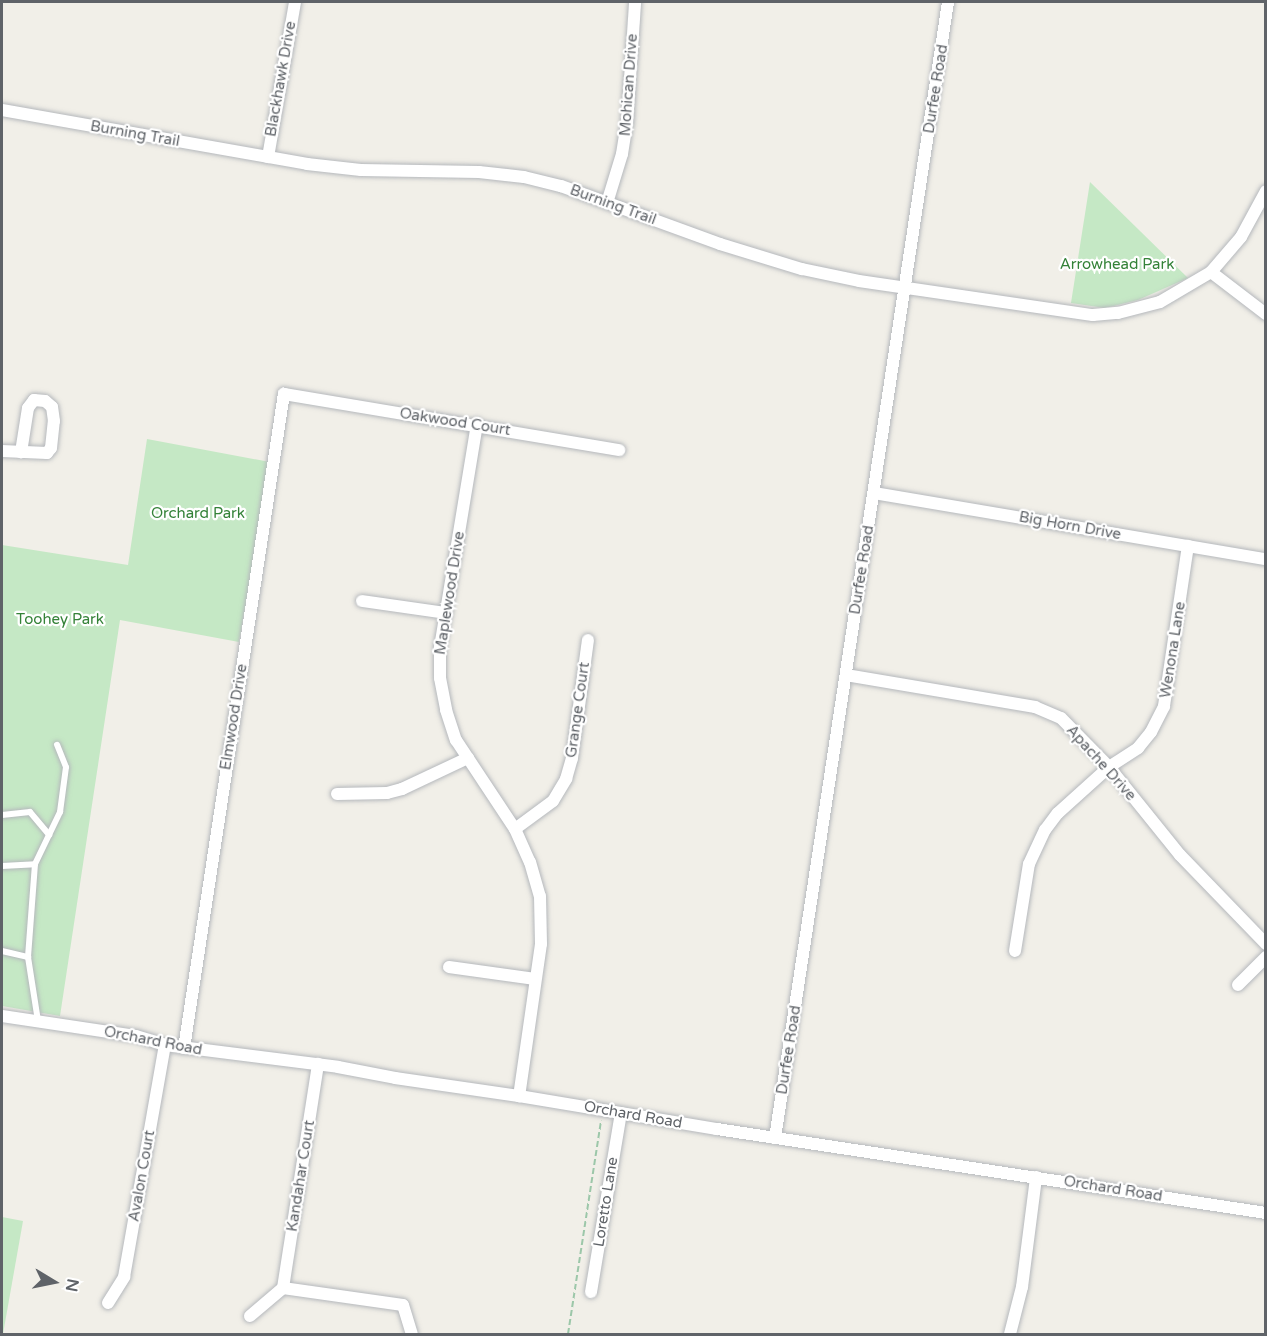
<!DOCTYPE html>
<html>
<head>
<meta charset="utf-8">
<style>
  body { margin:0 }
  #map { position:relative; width:1267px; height:1336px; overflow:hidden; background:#f1efe8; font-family:"Varela Round",sans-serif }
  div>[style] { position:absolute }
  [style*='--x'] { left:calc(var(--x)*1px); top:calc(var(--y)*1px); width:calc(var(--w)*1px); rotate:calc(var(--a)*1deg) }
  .green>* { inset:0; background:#c5e8c5 }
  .path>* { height:2px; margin-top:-1px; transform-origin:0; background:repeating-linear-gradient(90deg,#9cc7a9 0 6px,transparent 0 9px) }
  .roads { filter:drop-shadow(0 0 2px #b5b8bc) drop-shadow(0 0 2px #b5b8bc) }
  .service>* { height:6px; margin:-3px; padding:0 3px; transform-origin:3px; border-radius:3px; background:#fff }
  .minor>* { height:12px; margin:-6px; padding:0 6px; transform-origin:6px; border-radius:6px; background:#fff }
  span { translate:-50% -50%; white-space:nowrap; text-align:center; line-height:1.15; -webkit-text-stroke:4.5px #fff; paint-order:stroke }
  .street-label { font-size:15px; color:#5f6368 }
  .park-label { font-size:15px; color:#348238 }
  .frame { position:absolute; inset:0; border:3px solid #5f6368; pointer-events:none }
  .north { position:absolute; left:24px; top:1252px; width:60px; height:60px; -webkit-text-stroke:4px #fff; paint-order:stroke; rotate:100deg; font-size:16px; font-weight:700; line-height:24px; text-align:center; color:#5f6368 }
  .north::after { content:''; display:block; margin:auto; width:21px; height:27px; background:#5f6368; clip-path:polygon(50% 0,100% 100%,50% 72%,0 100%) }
</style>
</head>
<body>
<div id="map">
  <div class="green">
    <i style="clip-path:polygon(1090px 182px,1188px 278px,1138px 300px,1105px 308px,1071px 303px)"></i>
    <i style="clip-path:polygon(147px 439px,270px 462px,239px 642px,120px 620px,60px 1016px,2px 1006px,2px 545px,128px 565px)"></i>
    <i style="clip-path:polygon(2px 1217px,23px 1221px,3px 1334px,2px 1334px)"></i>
  </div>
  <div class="path">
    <i style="--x:568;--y:1334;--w:216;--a:-81.2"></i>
  </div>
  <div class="roads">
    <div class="service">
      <i style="--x:2;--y:815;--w:28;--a:-6"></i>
      <i style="--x:30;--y:812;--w:30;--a:50"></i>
      <i style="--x:2;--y:866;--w:33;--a:-3"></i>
      <i style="--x:2;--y:951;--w:27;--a:13"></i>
      <i style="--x:38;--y:1021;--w:65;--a:-98.9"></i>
      <i style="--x:28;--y:957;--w:93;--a:-85.7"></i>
      <i style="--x:35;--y:864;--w:58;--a:-64.3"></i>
      <i style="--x:60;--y:812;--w:45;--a:-82.4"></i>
      <i style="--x:66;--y:767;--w:24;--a:-112"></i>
    </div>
    <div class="minor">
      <i style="--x:2;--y:110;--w:310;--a:10"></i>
      <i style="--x:307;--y:164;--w:54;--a:6.3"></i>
      <i style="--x:361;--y:170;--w:118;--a:1"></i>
      <i style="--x:479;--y:172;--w:45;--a:6.3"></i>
      <i style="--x:524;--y:177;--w:38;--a:14"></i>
      <i style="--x:561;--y:186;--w:169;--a:20"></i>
      <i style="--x:720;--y:244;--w:86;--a:17"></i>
      <i style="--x:802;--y:269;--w:58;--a:11.9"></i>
      <i style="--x:859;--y:281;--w:236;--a:8.3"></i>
      <i style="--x:1093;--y:315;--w:25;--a:-5"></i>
      <i style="--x:1118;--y:313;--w:43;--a:-14.7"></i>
      <i style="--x:1160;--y:302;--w:59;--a:-30.5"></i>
      <i style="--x:1211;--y:272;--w:46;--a:-49.4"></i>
      <i style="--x:1241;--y:237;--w:52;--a:-61.5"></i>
      <i style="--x:268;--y:157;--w:157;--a:-80.1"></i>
      <i style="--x:607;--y:203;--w:51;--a:-73"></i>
      <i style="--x:622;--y:154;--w:30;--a:-81"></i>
      <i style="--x:627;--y:124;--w:122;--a:-86.2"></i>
      <i style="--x:1211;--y:272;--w:69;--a:37.4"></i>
      <i style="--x:477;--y:424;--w:226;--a:99.4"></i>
      <i style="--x:440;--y:647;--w:31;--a:90"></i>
      <i style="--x:440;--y:678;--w:33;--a:79"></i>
      <i style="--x:446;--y:710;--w:32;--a:72"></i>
      <i style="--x:456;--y:740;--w:107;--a:56.5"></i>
      <i style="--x:515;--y:829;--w:36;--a:66"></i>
      <i style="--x:530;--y:862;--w:35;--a:74"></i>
      <i style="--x:540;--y:896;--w:48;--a:88.8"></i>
      <i style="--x:541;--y:944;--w:154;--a:98.2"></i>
      <i style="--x:2;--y:451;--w:45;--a:2.5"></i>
      <i style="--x:47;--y:453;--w:6;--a:-51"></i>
      <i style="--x:51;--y:448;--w:27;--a:-84"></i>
      <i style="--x:54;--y:421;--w:14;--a:-98"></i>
      <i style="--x:52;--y:407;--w:9;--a:-139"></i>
      <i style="--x:45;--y:401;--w:11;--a:-175"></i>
      <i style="--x:34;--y:400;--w:10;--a:127"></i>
      <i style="--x:28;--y:408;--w:45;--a:99"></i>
      <i style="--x:874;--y:493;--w:398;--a:9.6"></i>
      <i style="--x:362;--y:601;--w:85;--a:8.1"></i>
      <i style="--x:846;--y:675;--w:192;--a:9.6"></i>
      <i style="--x:1035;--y:707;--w:28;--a:23"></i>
      <i style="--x:1061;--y:718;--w:69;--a:45.6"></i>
      <i style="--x:1109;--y:767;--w:113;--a:51.1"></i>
      <i style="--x:1180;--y:855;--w:124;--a:46"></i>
      <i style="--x:337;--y:794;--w:50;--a:-1.1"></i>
      <i style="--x:387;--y:793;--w:16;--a:-15"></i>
      <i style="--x:402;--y:789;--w:73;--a:-25.2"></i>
      <i style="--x:515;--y:829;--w:47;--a:-36.4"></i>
      <i style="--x:553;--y:801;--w:26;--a:-59"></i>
      <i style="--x:566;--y:779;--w:22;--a:-74"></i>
      <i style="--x:572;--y:758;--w:119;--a:-82.3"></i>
      <i style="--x:1015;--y:951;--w:88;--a:-80.9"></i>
      <i style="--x:1029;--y:864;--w:38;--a:-65"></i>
      <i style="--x:1045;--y:830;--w:21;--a:-53"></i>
      <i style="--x:1058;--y:813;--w:69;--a:-42"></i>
      <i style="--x:1109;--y:767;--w:35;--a:-33"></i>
      <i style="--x:1138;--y:748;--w:21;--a:-51"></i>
      <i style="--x:1151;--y:732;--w:29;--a:-63"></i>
      <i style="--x:1164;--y:706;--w:162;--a:-81.5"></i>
      <i style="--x:449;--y:967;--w:87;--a:7.9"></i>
      <i style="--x:1238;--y:985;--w:40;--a:-45"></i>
      <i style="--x:2;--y:1016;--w:135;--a:8.5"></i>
      <i style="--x:136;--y:1036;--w:30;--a:17"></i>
      <i style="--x:165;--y:1045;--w:174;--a:7.2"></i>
      <i style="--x:338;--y:1067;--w:58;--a:10.9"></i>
      <i style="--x:395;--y:1078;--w:125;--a:8.3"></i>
      <i style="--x:519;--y:1096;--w:201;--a:9.5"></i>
      <i style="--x:717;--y:1129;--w:555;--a:8.7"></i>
      <i style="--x:184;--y:1048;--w:662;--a:-81.31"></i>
      <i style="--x:284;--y:394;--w:340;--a:9.5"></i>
      <i style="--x:775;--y:1138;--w:1149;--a:-81.34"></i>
      <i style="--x:283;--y:1288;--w:121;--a:8.1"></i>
      <i style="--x:403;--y:1305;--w:30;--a:73"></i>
      <i style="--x:591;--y:1292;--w:181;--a:-80.5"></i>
      <i style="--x:108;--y:1303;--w:31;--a:-58"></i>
      <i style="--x:124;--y:1277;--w:236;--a:-80"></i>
      <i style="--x:250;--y:1316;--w:43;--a:-40.3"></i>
      <i style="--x:283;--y:1288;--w:227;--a:-81.1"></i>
      <i style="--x:1010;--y:1334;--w:49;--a:-75.7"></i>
      <i style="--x:1022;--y:1287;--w:111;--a:-82.7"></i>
    </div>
  </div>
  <div class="street-label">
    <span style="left:281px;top:79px;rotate:-80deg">Blackhawk Drive</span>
    <span style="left:629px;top:85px;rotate:-86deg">Mohican Drive</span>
    <span style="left:936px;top:89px;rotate:-81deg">Durfee Road</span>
    <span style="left:135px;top:134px;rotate:10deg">Burning Trail</span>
    <span style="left:613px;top:205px;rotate:20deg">Burning Trail</span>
    <span style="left:455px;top:422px;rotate:9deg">Oakwood Court</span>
    <span style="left:1070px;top:526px;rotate:10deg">Big Horn Drive</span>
    <span style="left:862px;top:570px;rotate:-81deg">Durfee Road</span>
    <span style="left:450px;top:593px;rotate:-81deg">Maplewood Drive</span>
    <span style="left:1173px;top:650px;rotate:-81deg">Wenona Lane</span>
    <span style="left:578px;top:710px;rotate:-82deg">Grange Court</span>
    <span style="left:234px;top:717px;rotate:-81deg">Elmwood Drive</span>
    <span style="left:1101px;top:763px;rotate:48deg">Apache Drive</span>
    <span style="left:153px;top:1041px;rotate:11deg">Orchard Road</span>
    <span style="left:789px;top:1050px;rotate:-81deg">Durfee Road</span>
    <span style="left:633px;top:1115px;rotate:10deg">Orchard Road</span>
    <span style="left:142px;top:1176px;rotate:-80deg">Avalon Court</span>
    <span style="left:301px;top:1176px;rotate:-81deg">Kandahar Court</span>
    <span style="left:1113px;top:1189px;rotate:9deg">Orchard Road</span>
    <span style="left:606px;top:1202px;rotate:-81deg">Loretto Lane</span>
  </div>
  <div class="park-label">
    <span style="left:1117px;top:265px">Arrowhead Park</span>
    <span style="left:198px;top:514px">Orchard Park</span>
    <span style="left:60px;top:620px">Toohey Park</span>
  </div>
  <div class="frame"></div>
  <div class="north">N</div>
</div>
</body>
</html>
